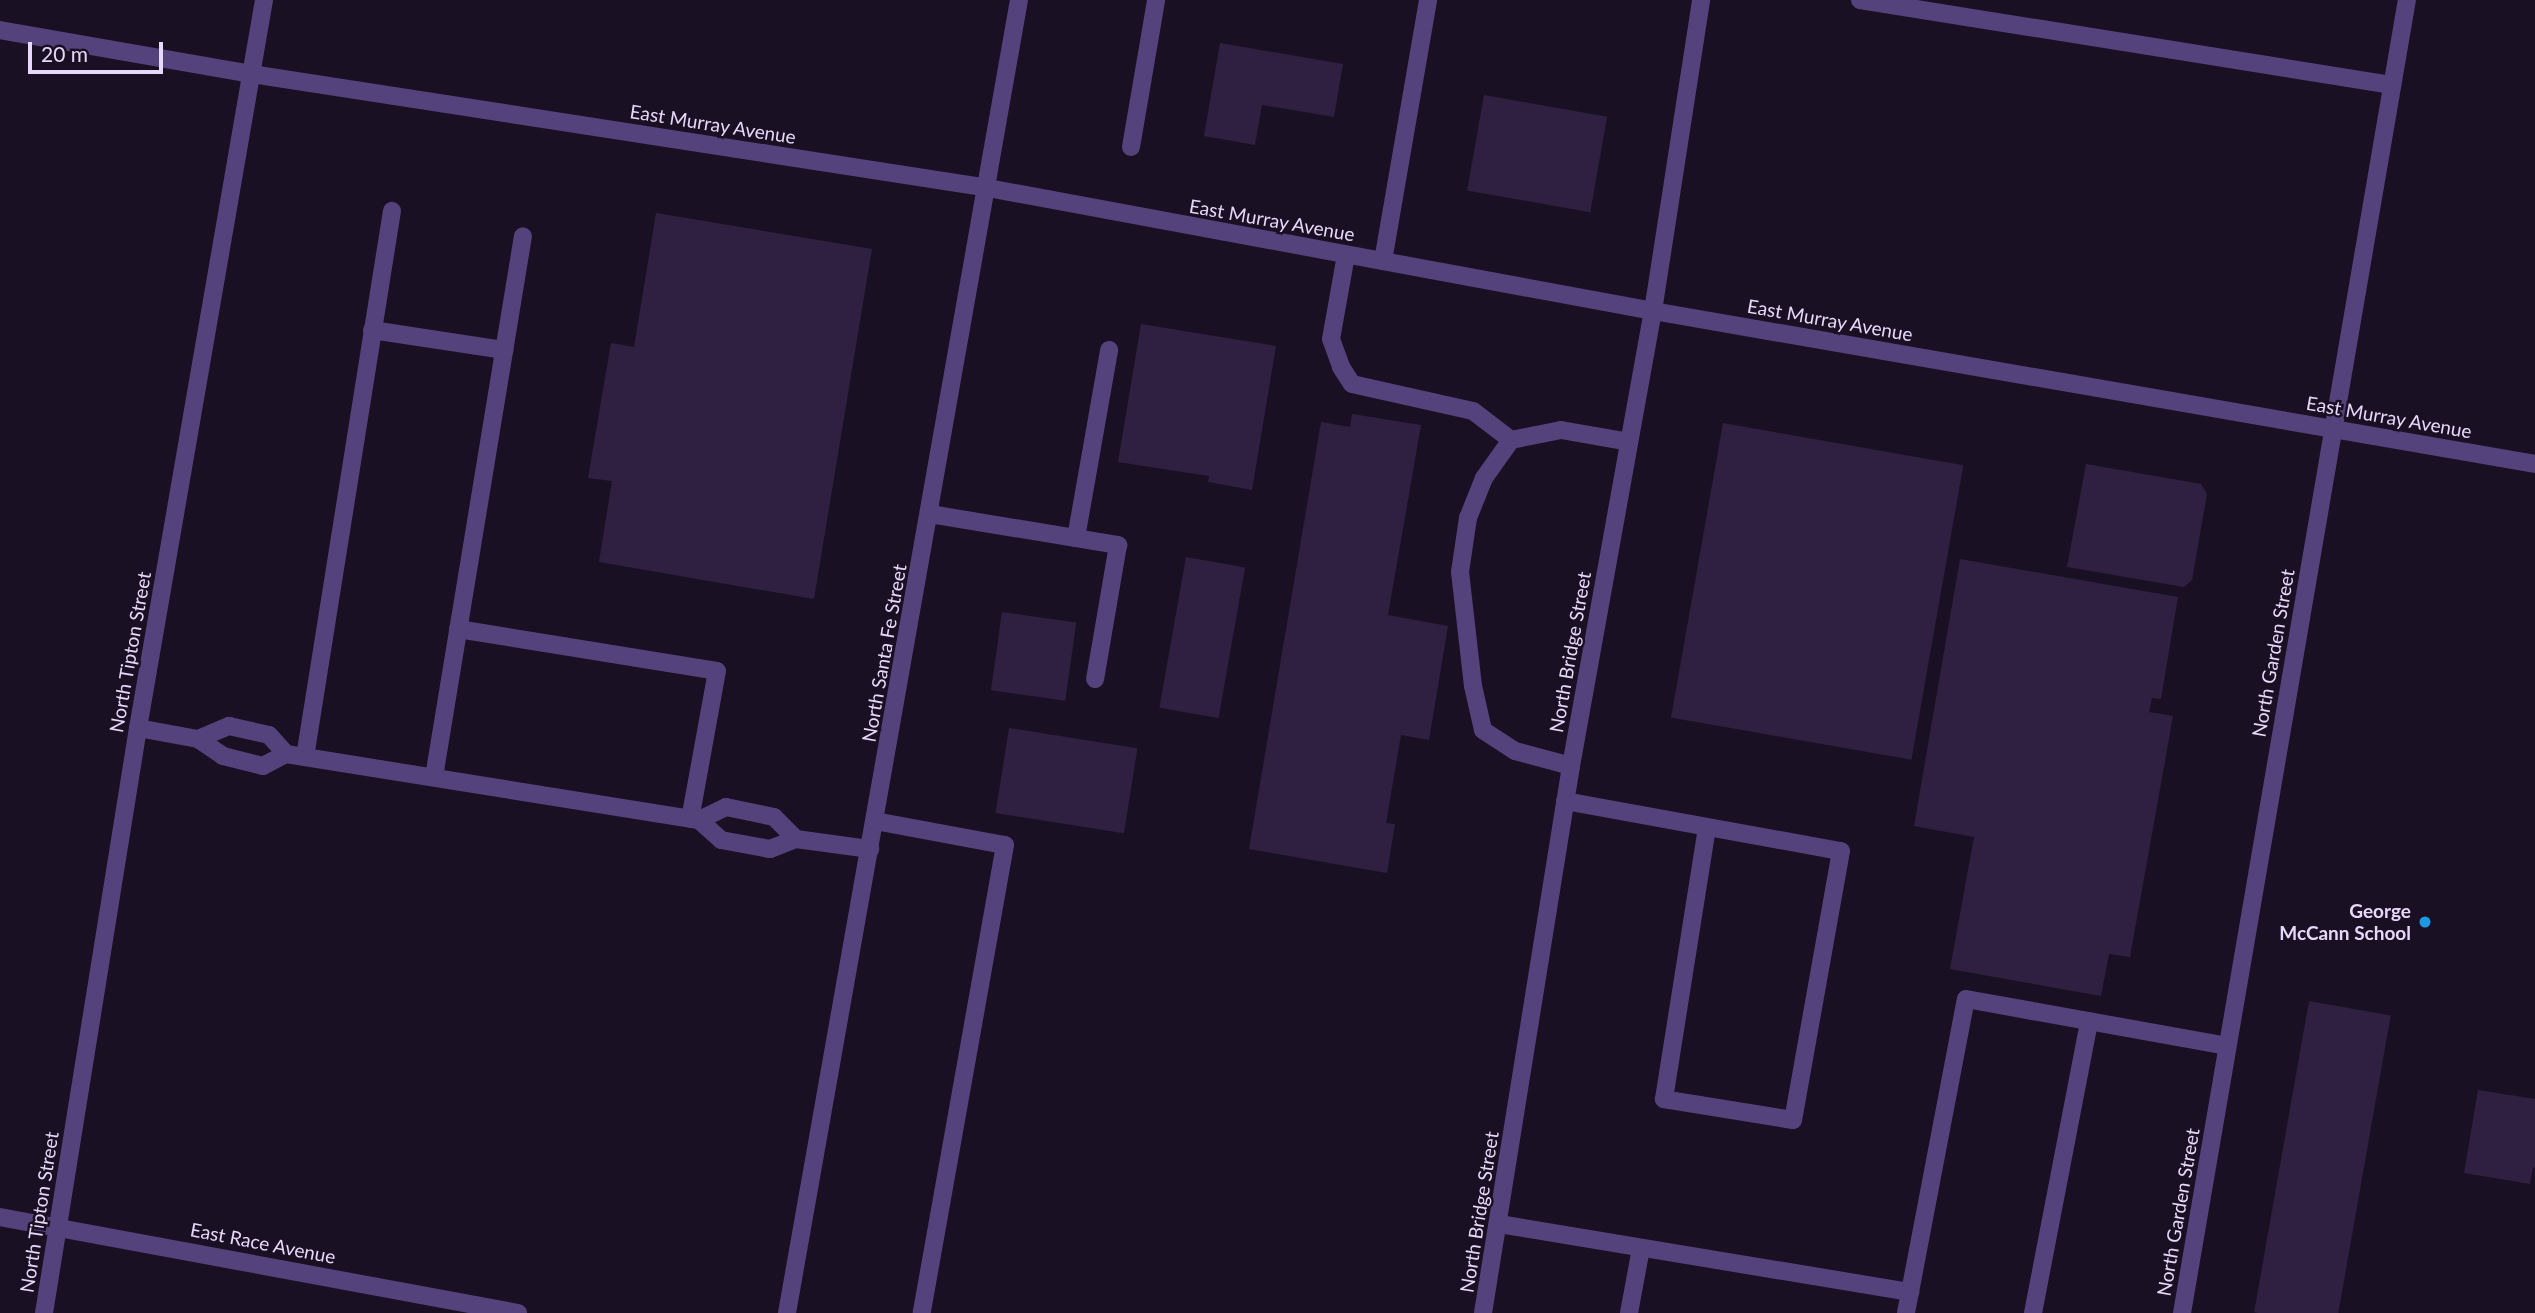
<!DOCTYPE html>
<html>
<head>
<meta charset="utf-8">
<style>
  body { margin:0 }
  #map { position:relative; width:2535px; height:1313px; overflow:hidden; background:#191123; font-family:Lato,sans-serif }
  div>[style] { position:absolute }
  [style*='--x'] { left:calc(var(--x)*1px); top:calc(var(--y)*1px); width:calc(var(--w)*1px); rotate:calc(var(--a)*1deg) }
  .building>* { inset:0; background:#2f2041; transform-origin:0 0 }
  .minor>* { height:18px; margin:-9px; padding:0 9px; transform-origin:9px; border-radius:9px; background:#53427c }
  .dots>* { width:19px; height:19px; translate:-50% -50%; box-sizing:border-box; border:4px solid #191123; border-radius:50% }
  span { translate:-50% -50%; white-space:nowrap; text-align:center; line-height:1.15; -webkit-text-stroke:5px #191123; paint-order:stroke }
  .street-label { font-size:19px; color:#e5d8fa }
  .poi-label { font-size:19px; color:#e5d8fa; font-weight:700 }
  .right { translate:-100% -50%; text-align:right }
  .scale { position:absolute; left:28px; top:42px; width:135px; height:32px; box-sizing:border-box; border:4px solid #e5d8fa; border-top:0; padding-left:9px; font-size:21px; line-height:24px; white-space:nowrap; color:#e5d8fa; -webkit-text-stroke:5px #191123; paint-order:stroke }
</style>
</head>
<body>
<div id="map">
  <div class="building">
    <i style="clip-path:polygon(1220px 43px,1343px 64px,1334px 117px,1262px 105px,1255px 145px,1204px 136px)"></i>
    <i style="left:1484px;top:95px;width:125px;height:97px;rotate:10deg"></i>
    <i style="clip-path:polygon(656px 213px,872px 249px,814px 599px,599px 562px,612px 481px,588px 478px,611px 343px,634px 347px)"></i>
    <i style="clip-path:polygon(1141px 324px,1276px 346px,1252px 490px,1208px 482px,1209px 476px,1118px 462px)"></i>
    <i style="clip-path:polygon(1352px 414px,1421px 425px,1388px 615px,1448px 626px,1429px 740px,1401px 735px,1386px 823px,1395px 824px,1387px 873px,1249px 849px,1321px 422px,1350px 427px)"></i>
    <i style="left:1723px;top:423px;width:244px;height:299px;rotate:10deg"></i>
    <i style="clip-path:polygon(2086px 464px,2201px 484px,2207px 494px,2192px 580px,2184px 587px,2067px 567px)"></i>
    <i style="left:1186px;top:557px;width:60px;height:153px;rotate:10deg"></i>
    <i style="clip-path:polygon(1960px 559px,2178px 597px,2161px 699px,2152px 698px,2149px 712px,2173px 716px,2130px 957px,2109px 954px,2101px 996px,1950px 969px,1974px 837px,1914px 826px)"></i>
    <i style="left:1002px;top:612px;width:75px;height:79px;rotate:8deg"></i>
    <i style="left:1009px;top:728px;width:130px;height:86px;rotate:9deg"></i>
    <i style="left:2309px;top:1001px;width:83px;height:316px;rotate:10deg"></i>
    <i style="clip-path:polygon(2478px 1090px,2535px 1099px,2535px 1168px,2533px 1167px,2530px 1184px,2464px 1173px)"></i>
  </div>
  <div class="minor">
    <i style="--x:1860;--y:0;--w:539;--a:9.08"></i>
    <i style="--x:0;--y:30;--w:256;--a:9.9"></i>
    <i style="--x:252;--y:74;--w:745;--a:8.8"></i>
    <i style="--x:988;--y:188;--w:676;--a:10.48"></i>
    <i style="--x:1653;--y:311;--w:895;--a:9.84"></i>
    <i style="--x:1131;--y:147;--w:149;--a:-80.3"></i>
    <i style="--x:1346;--y:255;--w:85;--a:100.1"></i>
    <i style="--x:1331;--y:339;--w:30;--a:70"></i>
    <i style="--x:1341;--y:367;--w:20;--a:57"></i>
    <i style="--x:1352;--y:384;--w:124;--a:12.6"></i>
    <i style="--x:1473;--y:411;--w:48;--a:37.3"></i>
    <i style="--x:1383;--y:261;--w:265;--a:-80.2"></i>
    <i style="--x:372;--y:330;--w:134;--a:8.6"></i>
    <i style="--x:930;--y:514;--w:191;--a:9.4"></i>
    <i style="--x:1118;--y:545;--w:136;--a:99.7"></i>
    <i style="--x:1076;--y:538;--w:191;--a:-80"></i>
    <i style="--x:458;--y:629;--w:262;--a:9.2"></i>
    <i style="--x:717;--y:671;--w:150;--a:100.3"></i>
    <i style="--x:138;--y:728;--w:61;--a:10.4"></i>
    <i style="--x:198;--y:739;--w:30;--a:34"></i>
    <i style="--x:223;--y:756;--w:41;--a:14"></i>
    <i style="--x:263;--y:766;--w:26;--a:-28"></i>
    <i style="--x:286;--y:754;--w:418;--a:9.1"></i>
    <i style="--x:198;--y:739;--w:34;--a:-23"></i>
    <i style="--x:229;--y:726;--w:41;--a:12.7"></i>
    <i style="--x:269;--y:735;--w:25;--a:48"></i>
    <i style="--x:305;--y:757;--w:553;--a:-80.95"></i>
    <i style="--x:1571;--y:766;--w:58;--a:-165"></i>
    <i style="--x:1515;--y:751;--w:38;--a:-147"></i>
    <i style="--x:1483;--y:730;--w:45;--a:-102.8"></i>
    <i style="--x:1473;--y:686;--w:115;--a:-96.5"></i>
    <i style="--x:1460;--y:572;--w:55;--a:-81.6"></i>
    <i style="--x:1468;--y:518;--w:43;--a:-68.2"></i>
    <i style="--x:1484;--y:478;--w:47;--a:-54.6"></i>
    <i style="--x:1511;--y:440;--w:51;--a:-11.3"></i>
    <i style="--x:1561;--y:430;--w:69;--a:10"></i>
    <i style="--x:434;--y:777;--w:548;--a:-80.66"></i>
    <i style="--x:1565;--y:801;--w:280;--a:10.3"></i>
    <i style="--x:1841;--y:851;--w:273;--a:100.1"></i>
    <i style="--x:1793;--y:1120;--w:131;--a:-170.8"></i>
    <i style="--x:1664;--y:1099;--w:273;--a:-81"></i>
    <i style="--x:875;--y:821;--w:132;--a:10.5"></i>
    <i style="--x:1005;--y:845;--w:475;--a:100.1"></i>
    <i style="--x:796;--y:839;--w:31;--a:-135"></i>
    <i style="--x:774;--y:817;--w:49;--a:-168.2"></i>
    <i style="--x:726;--y:807;--w:30;--a:154"></i>
    <i style="--x:699;--y:820;--w:30;--a:42"></i>
    <i style="--x:721;--y:840;--w:50;--a:10.4"></i>
    <i style="--x:770;--y:849;--w:28;--a:-21"></i>
    <i style="--x:796;--y:839;--w:75;--a:7.7"></i>
    <i style="--x:0;--y:1217;--w:527;--a:10.5"></i>
    <i style="--x:1499;--y:1224;--w:417;--a:9.4"></i>
    <i style="--x:1910;--y:1292;--w:21;--a:101"></i>
    <i style="--x:1910;--y:1292;--w:298;--a:-79.2"></i>
    <i style="--x:1966;--y:999;--w:265;--a:10.2"></i>
    <i style="--x:44;--y:1313;--w:593;--a:-80.87"></i>
    <i style="--x:138;--y:728;--w:739;--a:-80.18"></i>
    <i style="--x:787;--y:1313;--w:1333;--a:-79.98"></i>
    <i style="--x:1483;--y:1313;--w:554;--a:-80.86"></i>
    <i style="--x:1571;--y:766;--w:462;--a:-79.8"></i>
    <i style="--x:1653;--y:311;--w:315;--a:-81.2"></i>
    <i style="--x:1629;--y:1313;--w:66;--a:-79.5"></i>
    <i style="--x:2033;--y:1313;--w:297;--a:-79.1"></i>
    <i style="--x:2182;--y:1313;--w:1332;--a:-80.28"></i>
  </div>
  <div class="dots">
    <i style="left:2425px;top:922px;background:#1d99e1"></i>
  </div>
  <div class="street-label">
    <span style="left:713px;top:124px;rotate:9deg">East Murray Avenue</span>
    <span style="left:1272px;top:220px;rotate:10deg">East Murray Avenue</span>
    <span style="left:1830px;top:320px;rotate:10deg">East Murray Avenue</span>
    <span style="left:2389px;top:417px;rotate:10deg">East Murray Avenue</span>
    <span style="left:130px;top:652px;rotate:-80deg">North Tipton Street</span>
    <span style="left:1570px;top:652px;rotate:-80deg">North Bridge Street</span>
    <span style="left:884px;top:653px;rotate:-80deg">North Santa Fe Street</span>
    <span style="left:2273px;top:653px;rotate:-80deg">North Garden Street</span>
    <span style="left:39px;top:1212px;rotate:-81deg">North Tipton Street</span>
    <span style="left:1479px;top:1212px;rotate:-81deg">North Bridge Street</span>
    <span style="left:2178px;top:1212px;rotate:-80deg">North Garden Street</span>
    <span style="left:263px;top:1243px;rotate:11deg">East Race Avenue</span>
  </div>
  <div class="poi-label">
    <span class="right" style="left:2411px;top:922px">George<br>McCann School</span>
  </div>
  <div class="scale">20 m</div>
</div>
</body>
</html>
